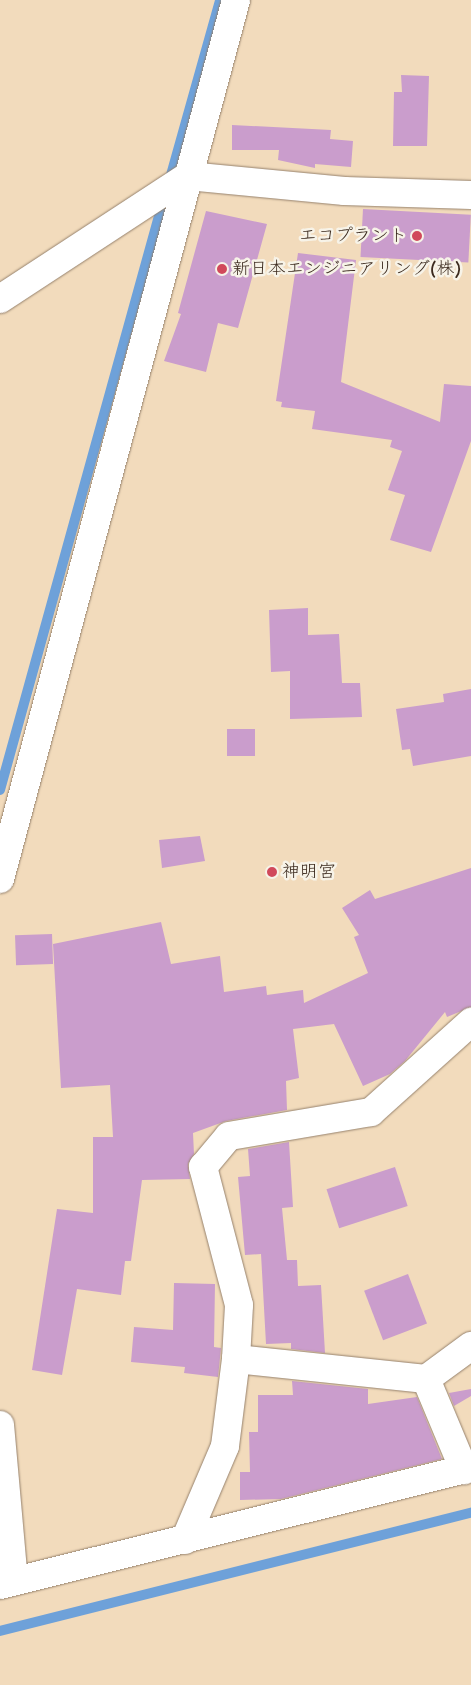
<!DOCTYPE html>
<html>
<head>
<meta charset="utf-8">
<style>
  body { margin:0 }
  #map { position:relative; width:471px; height:1685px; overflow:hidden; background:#f2dbbc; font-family:"Balsamiq Sans","Klee One",sans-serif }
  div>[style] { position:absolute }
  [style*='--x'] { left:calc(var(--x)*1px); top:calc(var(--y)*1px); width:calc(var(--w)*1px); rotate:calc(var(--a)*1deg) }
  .stream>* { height:10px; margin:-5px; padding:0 5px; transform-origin:5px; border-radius:5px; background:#6ea1d9 }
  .building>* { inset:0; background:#ca9dcc; transform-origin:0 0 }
  .roads { filter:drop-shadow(0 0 1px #96826d) drop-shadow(0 0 1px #96826d) }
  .minor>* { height:28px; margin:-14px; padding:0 14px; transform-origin:14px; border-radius:14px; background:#fff }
  .dots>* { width:14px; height:14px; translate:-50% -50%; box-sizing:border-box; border:2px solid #f7f3e8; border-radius:50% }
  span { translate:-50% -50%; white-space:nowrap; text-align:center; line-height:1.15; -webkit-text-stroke:5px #f7f3e8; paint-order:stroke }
  .poi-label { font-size:18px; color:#3b2a1e }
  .right { translate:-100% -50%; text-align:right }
  .left { translate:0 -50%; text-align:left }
</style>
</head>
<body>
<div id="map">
  <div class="stream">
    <i style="--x:169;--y:182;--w:189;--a:-74.3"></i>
    <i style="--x:0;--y:790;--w:614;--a:-74.52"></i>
    <i style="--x:0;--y:1631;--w:486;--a:-14.1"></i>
  </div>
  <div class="building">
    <i style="clip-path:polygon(401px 75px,429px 76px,427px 146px,393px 146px,394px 92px,402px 92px)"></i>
    <i style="clip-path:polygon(232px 125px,331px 130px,330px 139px,353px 141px,351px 167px,315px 164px,315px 168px,278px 160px,279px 150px,232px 150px)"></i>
    <i style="left:363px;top:209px;width:108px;height:48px;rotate:3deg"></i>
    <i style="clip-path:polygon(206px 211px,267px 224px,238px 328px,218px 323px,206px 372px,164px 361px,181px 314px,178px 313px)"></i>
    <i style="clip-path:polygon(298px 253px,356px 260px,341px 382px,440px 422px,444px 384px,471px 386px,471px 441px,431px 552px,390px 540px,405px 495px,388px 490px,402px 451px,390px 447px,392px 440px,312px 429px,315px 411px,281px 407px,282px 402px,276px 401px)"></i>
    <i style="clip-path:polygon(308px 608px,308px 635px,339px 634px,342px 683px,360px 683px,362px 717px,290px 719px,290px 671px,271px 672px,269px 610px)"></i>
    <i style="clip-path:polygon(471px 689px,471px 756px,413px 766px,410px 749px,402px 750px,396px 709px,444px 702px,443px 694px)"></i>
    <i style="left:227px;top:729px;width:28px;height:27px"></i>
    <i style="clip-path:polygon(200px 836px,205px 861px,162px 868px,159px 840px)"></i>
    <i style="clip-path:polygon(471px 868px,471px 1007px,447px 1017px,445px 1012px,405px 1061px,390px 1074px,363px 1086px,334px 1024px,293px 1029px,299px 1078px,286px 1081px,287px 1110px,226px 1121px,193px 1133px,194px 1154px,188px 1164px,190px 1179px,142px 1180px,131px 1261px,125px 1261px,121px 1295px,77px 1289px,62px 1375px,32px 1370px,57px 1209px,93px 1213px,93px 1137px,113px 1137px,110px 1085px,61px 1088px,53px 944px,161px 922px,171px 964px,220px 956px,224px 992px,266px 986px,267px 995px,303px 990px,304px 1003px,368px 973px,354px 937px,359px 935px,342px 908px,370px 890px,375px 899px)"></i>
    <i style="left:52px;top:934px;width:30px;height:37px;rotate:88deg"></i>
    <i style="clip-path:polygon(289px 1142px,293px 1207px,282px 1208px,287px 1260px,297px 1260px,298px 1286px,321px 1285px,325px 1353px,291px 1349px,291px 1343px,266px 1344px,261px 1254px,245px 1255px,238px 1177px,250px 1176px,248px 1149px)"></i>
    <i style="left:395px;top:1167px;width:41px;height:72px;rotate:72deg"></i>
    <i style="left:408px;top:1274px;width:53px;height:47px;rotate:69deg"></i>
    <i style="clip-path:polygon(174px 1283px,215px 1284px,214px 1347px,221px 1348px,218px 1377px,184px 1373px,185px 1367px,131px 1362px,134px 1327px,173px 1330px)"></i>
    <i style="clip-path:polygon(292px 1381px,368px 1389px,368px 1404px,417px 1397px,442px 1459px,281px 1499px,240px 1500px,240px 1472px,250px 1472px,249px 1432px,258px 1432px,258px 1395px,293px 1395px)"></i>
    <i style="clip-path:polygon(471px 1389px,471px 1396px,454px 1406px,449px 1393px)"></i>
  </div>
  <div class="roads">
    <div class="minor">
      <i style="--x:0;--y:299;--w:225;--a:-33.2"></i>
      <i style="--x:188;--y:176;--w:157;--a:5.5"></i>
      <i style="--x:344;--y:191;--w:127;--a:1.8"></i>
      <i style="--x:0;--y:879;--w:910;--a:-74.97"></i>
      <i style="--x:236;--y:1359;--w:191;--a:6"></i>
      <i style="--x:426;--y:1379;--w:56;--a:-36.3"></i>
      <i style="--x:426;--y:1379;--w:99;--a:67.3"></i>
      <i style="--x:0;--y:1425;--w:157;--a:84.9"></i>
      <i style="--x:185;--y:1540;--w:102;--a:-66.9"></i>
      <i style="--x:225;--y:1446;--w:88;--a:-82.8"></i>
      <i style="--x:236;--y:1359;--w:54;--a:-86.8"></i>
      <i style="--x:239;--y:1305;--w:143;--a:-104.6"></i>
      <i style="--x:203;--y:1167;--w:40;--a:-50"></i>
      <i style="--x:229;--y:1136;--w:144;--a:-9.6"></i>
      <i style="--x:371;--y:1112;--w:135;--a:-42"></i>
      <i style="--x:0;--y:1585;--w:485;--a:-14"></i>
    </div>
  </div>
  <div class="dots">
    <i style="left:417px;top:236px;background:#d1495b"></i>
    <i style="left:222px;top:269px;background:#d1495b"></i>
    <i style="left:272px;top:872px;background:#d1495b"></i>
  </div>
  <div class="poi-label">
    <span class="right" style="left:407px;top:236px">エコプラント</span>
    <span class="left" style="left:232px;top:269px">新日本エンジニアリング(株)</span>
    <span class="left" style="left:282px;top:872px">神明宮</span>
  </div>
</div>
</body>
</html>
